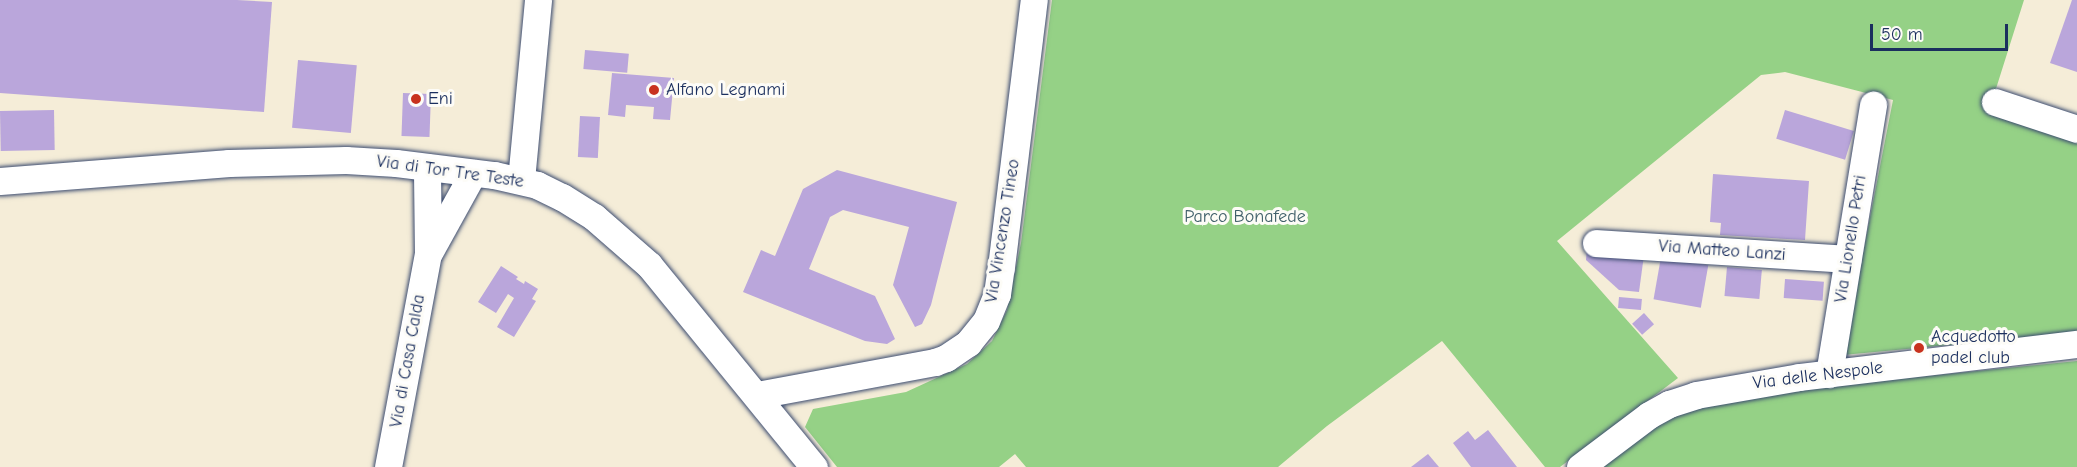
<!DOCTYPE html>
<html>
<head>
<meta charset="utf-8">
<style>
  body { margin:0 }
  #map { position:relative; width:2077px; height:467px; overflow:hidden; background:#f5edd8; font-family:"Comic Neue",sans-serif }
  div>[style] { position:absolute }
  [style*='--x'] { left:calc(var(--x)*1px); top:calc(var(--y)*1px); width:calc(var(--w)*1px); rotate:calc(var(--a)*1deg) }
  .green>* { inset:0; background:#95d186 }
  .building>* { inset:0; background:#baa6db; transform-origin:0 0 }
  .roads { filter:drop-shadow(0 0 2px #3c4c70) drop-shadow(0 0 2px #3c4c70) }
  .minor>* { height:27px; margin:-13.5px; padding:0 13.5px; transform-origin:13.5px; border-radius:13.5px; background:#fff }
  .dots>* { width:16px; height:16px; translate:-50% -50%; box-sizing:border-box; border:3px solid #fdfcf7; border-radius:50% }
  span { translate:-50% -50%; white-space:nowrap; text-align:center; line-height:1.15; -webkit-text-stroke:6px #fdfcf7; paint-order:stroke }
  .poi-label { font-size:18px; color:#1b2f5e }
  .left { translate:0 -50%; text-align:left }
  .street-label { font-size:18px; color:#1b2f5e }
  .park-label { font-size:18px; color:#40606a }
  .scale { position:absolute; left:1870px; top:24px; width:138px; height:27px; box-sizing:border-box; border:3px solid #1b2f5e; border-top:0; padding-left:8px; font-size:18px; line-height:21px; white-space:nowrap; color:#1b2f5e; -webkit-text-stroke:4px #fdfcf7; paint-order:stroke }
</style>
</head>
<body>
<div id="map">
  <div class="green">
    <i style="clip-path:polygon(1052px 0,2024px 0,1988px 114px,2077px 143px,2077px 333px,1843px 355px,1893px 100px,1785px 72px,1761px 75px,1557px 241px,1678px 378px,1560px 467px,1545px 467px,1442px 341px,1327px 426px,1278px 467px,1026px 467px,1015px 454px,999px 467px,837px 467px,805px 427px,813px 409px,906px 392px,967px 364px,992px 341px,1007px 310px,1021px 243px)"></i>
    <i style="clip-path:polygon(2077px 361px,2077px 467px,1598px 467px,1663px 419px,1705px 401px,1807px 388px)"></i>
  </div>
  <div class="building">
    <i style="clip-path:polygon(0 0,237px 0,272px 2px,264px 112px,0 93px)"></i>
    <i style="clip-path:polygon(2072px 0,2077px 0,2077px 72px,2050px 63px)"></i>
    <i style="left:585px;top:50px;width:44px;height:19px;rotate:5deg"></i>
    <i style="left:298px;top:60px;width:59px;height:68px;rotate:5deg"></i>
    <i style="clip-path:polygon(612px 73px,674px 78px,670px 120px,653px 119px,654px 107px,626px 105px,625px 117px,608px 115px)"></i>
    <i style="left:403px;top:93px;width:28px;height:43px;rotate:2deg"></i>
    <i style="left:54px;top:110px;width:40px;height:54px;rotate:89deg"></i>
    <i style="left:1785px;top:110px;width:72px;height:30px;rotate:17deg"></i>
    <i style="left:580px;top:116px;width:20px;height:41px;rotate:3deg"></i>
    <i style="clip-path:polygon(837px 170px,957px 202px,931px 305px,922px 324px,915px 327px,893px 285px,909px 227px,843px 210px,830px 217px,809px 269px,875px 296px,895px 339px,887px 344px,865px 341px,743px 292px,761px 250px,775px 256px,803px 189px)"></i>
    <i style="clip-path:polygon(1713px 174px,1809px 181px,1805px 240px,1720px 235px,1721px 223px,1710px 222px)"></i>
    <i style="clip-path:polygon(1587px 248px,1644px 255px,1639px 292px,1619px 290px,1586px 260px)"></i>
    <i style="left:1661px;top:257px;width:48px;height:43px;rotate:10deg"></i>
    <i style="clip-path:polygon(501px 266px,518px 277px,516px 279px,524px 284px,525px 281px,538px 289px,532px 299px,536px 301px,514px 337px,497px 327px,514px 298px,508px 294px,496px 313px,478px 302px)"></i>
    <i style="left:1727px;top:267px;width:35px;height:29px;rotate:5deg"></i>
    <i style="left:1785px;top:279px;width:39px;height:19px;rotate:4deg"></i>
    <i style="left:1619px;top:297px;width:23px;height:11px;rotate:5deg"></i>
    <i style="left:1644px;top:313px;width:15px;height:16px;rotate:48deg"></i>
    <i style="clip-path:polygon(1488px 430px,1517px 467px,1471px 467px,1453px 443px,1468px 431px,1475px 440px)"></i>
    <i style="clip-path:polygon(1428px 454px,1439px 467px,1411px 467px)"></i>
  </div>
  <div class="roads">
    <div class="minor">
      <i style="--x:1995;--y:102;--w:86;--a:18.2"></i>
      <i style="--x:521;--y:180;--w:181;--a:-84.6"></i>
      <i style="--x:0;--y:181;--w:230;--a:-4.5"></i>
      <i style="--x:229;--y:163;--w:117;--a:-1.5"></i>
      <i style="--x:346;--y:160;--w:50;--a:3.4"></i>
      <i style="--x:396;--y:163;--w:99;--a:7"></i>
      <i style="--x:494;--y:175;--w:44;--a:13.1"></i>
      <i style="--x:537;--y:185;--w:28;--a:26"></i>
      <i style="--x:562;--y:197;--w:38;--a:32"></i>
      <i style="--x:594;--y:217;--w:73;--a:41.1"></i>
      <i style="--x:649;--y:265;--w:261;--a:50.8"></i>
      <i style="--x:1596;--y:243;--w:252;--a:3.6"></i>
      <i style="--x:430;--y:251;--w:89;--a:-61.1"></i>
      <i style="--x:1829;--y:374;--w:273;--a:-80.7"></i>
      <i style="--x:757;--y:395;--w:181;--a:-10.5"></i>
      <i style="--x:935;--y:362;--w:12;--a:-20"></i>
      <i style="--x:946;--y:358;--w:27;--a:-34"></i>
      <i style="--x:968;--y:343;--w:28;--a:-51"></i>
      <i style="--x:986;--y:321;--w:29;--a:-68"></i>
      <i style="--x:997;--y:294;--w:27;--a:-82"></i>
      <i style="--x:1001;--y:267;--w:269;--a:-83"></i>
      <i style="--x:388;--y:467;--w:217;--a:-79.4"></i>
      <i style="--x:428;--y:254;--w:87;--a:-90.7"></i>
      <i style="--x:1580;--y:467;--w:86;--a:-37"></i>
      <i style="--x:1649;--y:415;--w:23;--a:-29"></i>
      <i style="--x:1669;--y:404;--w:28;--a:-18"></i>
      <i style="--x:1696;--y:395;--w:105;--a:-9.9"></i>
      <i style="--x:1799;--y:377;--w:280;--a:-6.8"></i>
    </div>
  </div>
  <div class="dots">
    <i style="left:654px;top:90px;background:#c8321e"></i>
    <i style="left:416px;top:99px;background:#c8321e"></i>
    <i style="left:1919px;top:348px;background:#c8321e"></i>
  </div>
  <div class="poi-label">
    <span class="left" style="left:666px;top:90px">Alfano Legnami</span>
    <span class="left" style="left:428px;top:99px">Eni</span>
    <span class="left" style="left:1931px;top:348px">Acquedotto<br>padel club</span>
  </div>
  <div class="street-label">
    <span style="left:450px;top:172px;rotate:8deg">Via di Tor Tre Teste</span>
    <span style="left:1003px;top:231px;rotate:-81deg">Via Vincenzo Tineo</span>
    <span style="left:1851px;top:239px;rotate:-81deg">Via Lionello Petri</span>
    <span style="left:1722px;top:251px;rotate:4deg">Via Matteo Lanzi</span>
    <span style="left:408px;top:361px;rotate:-80deg">Via di Casa Calda</span>
    <span style="left:1818px;top:376px;rotate:-7deg">Via delle Nespole</span>
  </div>
  <div class="park-label">
    <span style="left:1245px;top:217px">Parco Bonafede</span>
  </div>
  <div class="scale">50 m</div>
</div>
</body>
</html>
